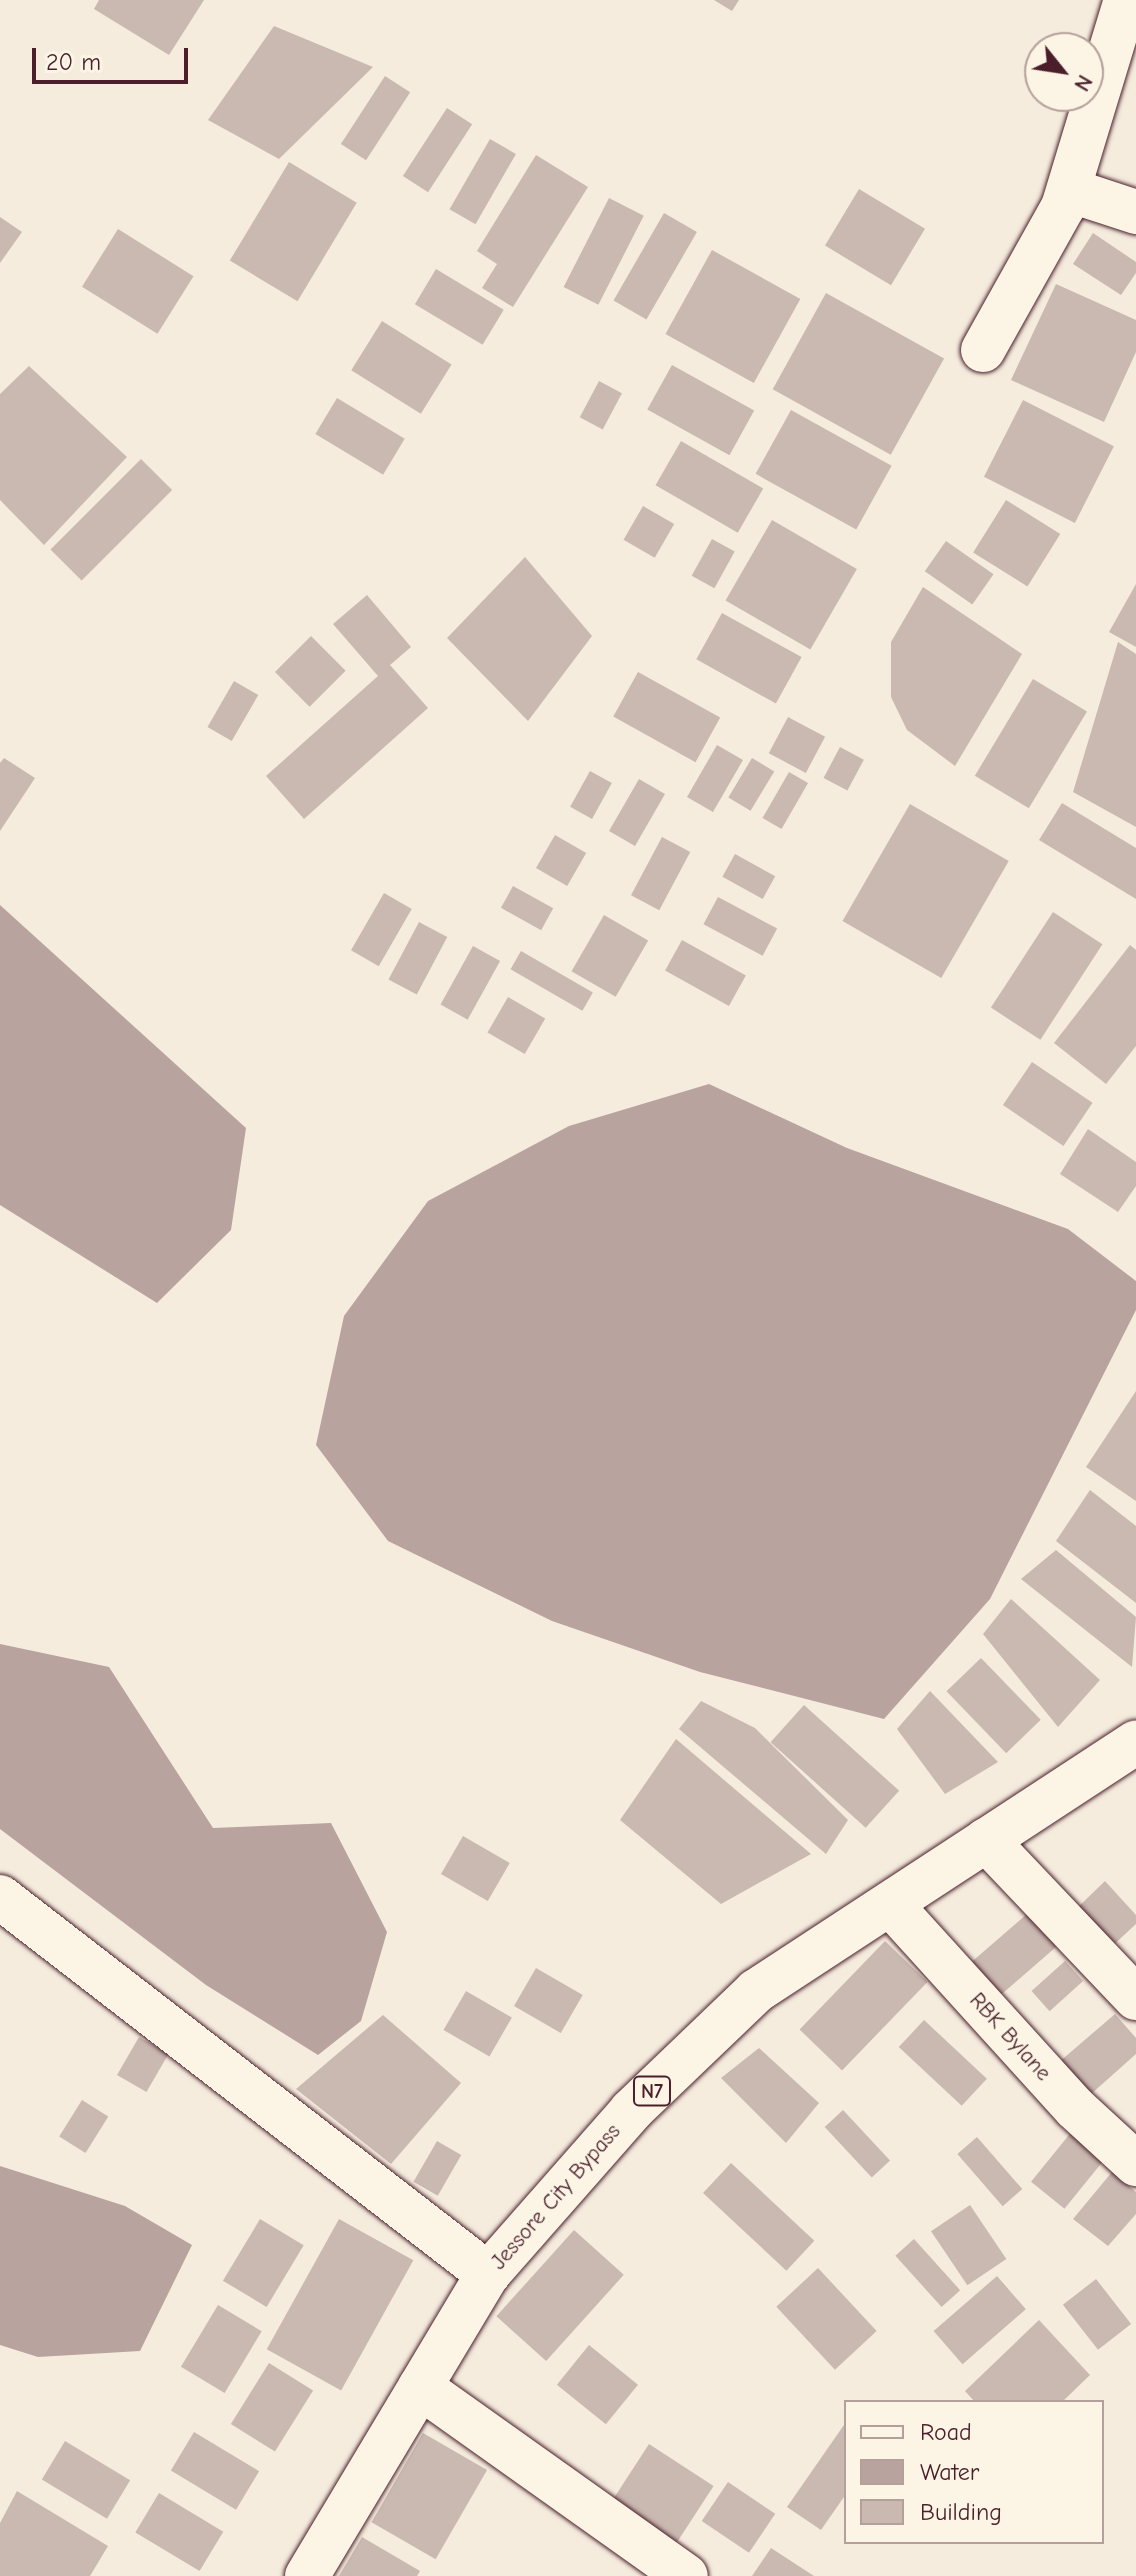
<!DOCTYPE html>
<html>
<head>
<meta charset="utf-8">
<style>
  body { margin:0 }
  #map { position:relative; width:1136px; height:2576px; overflow:hidden; background:#f5ecde; font-family:"Comic Neue",sans-serif }
  div>[style] { position:absolute }
  [style*='--x'] { left:calc(var(--x)*1px); top:calc(var(--y)*1px); width:calc(var(--w)*1px); rotate:calc(var(--a)*1deg) }
  .water>* { inset:0; background:#b8a39e }
  .building>* { inset:0; background:#cab9b1; transform-origin:0 0 }
  .roads { filter:drop-shadow(0 0 2px #4a1f2b) drop-shadow(0 0 2px #4a1f2b) }
  .minor>* { height:44px; margin:-22px; padding:0 22px; transform-origin:22px; border-radius:22px; background:#fcf5e5 }
  .trunk>* { height:44px; margin:-22px; padding:0 22px; transform-origin:22px; border-radius:22px; background:#fcf5e5 }
  span { translate:-50% -50%; white-space:nowrap; text-align:center; line-height:1.15; -webkit-text-stroke:6px #fcf5e5; paint-order:stroke }
  .shield-label span { padding:2px 6px; background:#fcf5e5; border:2px solid; border-radius:6px; -webkit-text-stroke-width:0 }
  .shield-label { font-size:20px; color:#4a1f2b; font-weight:700 }
  .street-label { font-size:22px; color:#4a1f2b }
  .legend { position:absolute; left:844px; top:2400px; width:260px; height:144px; box-sizing:border-box; background:#fcf5e5; border:2px solid #b59f9b; margin:0; padding:10px 14px; list-style:none; font-size:24px; color:#4a1f2b }
  .legend li { display:flex; align-items:center; gap:16px; height:40px }
  .legend b { width:40px; border:2px solid #b59f9b }
  .north { position:absolute; left:1024px; top:32px; width:80px; height:80px; box-sizing:border-box; background:#fcf5e5; border:2px solid #b59f9b; border-radius:50%; rotate:120deg; font-size:22px; font-weight:700; line-height:32px; text-align:center; color:#4a1f2b }
  .north::after { content:''; display:block; margin:auto; width:28px; height:36px; background:#4a1f2b; clip-path:polygon(50% 0,100% 100%,50% 72%,0 100%) }
  .scale { position:absolute; left:32px; top:48px; width:156px; height:36px; box-sizing:border-box; border:4px solid #4a1f2b; border-top:0; padding-left:10px; font-size:24px; line-height:28px; white-space:nowrap; color:#4a1f2b; -webkit-text-stroke:6px #fcf5e5; paint-order:stroke }
</style>
</head>
<body>
<div id="map">
  <div class="water">
    <i style="clip-path:polygon(0 905px,246px 1128px,231px 1230px,157px 1303px,0 1205px)"></i>
    <i style="clip-path:polygon(709px 1084px,847px 1148px,1068px 1229px,1136px 1281px,1136px 1310px,990px 1599px,884px 1719px,700px 1672px,552px 1621px,388px 1541px,316px 1445px,344px 1316px,428px 1201px,569px 1126px)"></i>
    <i style="clip-path:polygon(0 1644px,109px 1667px,213px 1828px,331px 1823px,387px 1932px,361px 2021px,318px 2055px,206px 1985px,0 1829px)"></i>
    <i style="clip-path:polygon(0 2166px,125px 2206px,192px 2245px,140px 2351px,38px 2357px,0 2345px)"></i>
  </div>
  <div class="building">
    <i style="clip-path:polygon(99px 0,204px 0,169px 55px,94px 9px)"></i>
    <i style="clip-path:polygon(714px 0,739px 0,732px 11px)"></i>
    <i style="clip-path:polygon(274px 26px,373px 67px,279px 159px,208px 120px)"></i>
    <i style="left:385px;top:76px;width:30px;height:81px;rotate:33deg"></i>
    <i style="left:447px;top:108px;width:30px;height:81px;rotate:33deg"></i>
    <i style="left:490px;top:139px;width:30px;height:81px;rotate:30deg"></i>
    <i style="clip-path:polygon(536px 155px,588px 187px,513px 307px,482px 288px,497px 264px,477px 251px)"></i>
    <i style="left:289px;top:162px;width:79px;height:115px;rotate:31deg"></i>
    <i style="left:859px;top:189px;width:77px;height:66px;rotate:31deg"></i>
    <i style="left:609px;top:198px;width:39px;height:100px;rotate:27deg"></i>
    <i style="left:664px;top:213px;width:38px;height:101px;rotate:30deg"></i>
    <i style="clip-path:polygon(0 217px,22px 232px,0 263px)"></i>
    <i style="left:118px;top:229px;width:89px;height:68px;rotate:32deg"></i>
    <i style="clip-path:polygon(1093px 233px,1136px 262px,1136px 273px,1121px 295px,1073px 264px)"></i>
    <i style="left:712px;top:250px;width:101px;height:96px;rotate:29deg"></i>
    <i style="left:436px;top:269px;width:79px;height:41px;rotate:31deg"></i>
    <i style="clip-path:polygon(1056px 284px,1136px 320px,1136px 352px,1104px 422px,1011px 380px)"></i>
    <i style="left:826px;top:293px;width:135px;height:110px;rotate:29deg"></i>
    <i style="left:382px;top:321px;width:82px;height:58px;rotate:32deg"></i>
    <i style="left:672px;top:365px;width:94px;height:51px;rotate:29deg"></i>
    <i style="clip-path:polygon(29px 366px,127px 457px,44px 545px,0 500px,0 394px)"></i>
    <i style="left:599px;top:381px;width:26px;height:41px;rotate:28deg"></i>
    <i style="left:337px;top:398px;width:79px;height:42px;rotate:31deg"></i>
    <i style="left:1023px;top:400px;width:102px;height:86px;rotate:27deg"></i>
    <i style="left:791px;top:410px;width:115px;height:73px;rotate:29deg"></i>
    <i style="left:681px;top:441px;width:95px;height:51px;rotate:30deg"></i>
    <i style="left:141px;top:459px;width:44px;height:128px;rotate:45deg"></i>
    <i style="left:1006px;top:500px;width:64px;height:62px;rotate:32deg"></i>
    <i style="left:643px;top:506px;width:36px;height:39px;rotate:30deg"></i>
    <i style="left:772px;top:520px;width:98px;height:93px;rotate:30deg"></i>
    <i style="left:712px;top:539px;width:26px;height:42px;rotate:29deg"></i>
    <i style="left:946px;top:541px;width:58px;height:37px;rotate:35deg"></i>
    <i style="clip-path:polygon(525px 557px,592px 636px,528px 721px,447px 638px)"></i>
    <i style="clip-path:polygon(1136px 584px,1136px 647px,1109px 632px)"></i>
    <i style="clip-path:polygon(923px 587px,1022px 654px,955px 766px,907px 730px,891px 697px,891px 642px)"></i>
    <i style="clip-path:polygon(367px 595px,411px 647px,390px 665px,428px 708px,304px 819px,266px 776px,378px 676px,333px 624px)"></i>
    <i style="left:722px;top:613px;width:91px;height:53px;rotate:29deg"></i>
    <i style="left:311px;top:636px;width:49px;height:51px;rotate:45deg"></i>
    <i style="clip-path:polygon(1118px 642px,1136px 654px,1136px 827px,1073px 792px)"></i>
    <i style="left:638px;top:672px;width:94px;height:51px;rotate:29deg"></i>
    <i style="left:1033px;top:679px;width:63px;height:113px;rotate:31deg"></i>
    <i style="left:234px;top:681px;width:28px;height:53px;rotate:30deg"></i>
    <i style="left:788px;top:717px;width:42px;height:41px;rotate:28deg"></i>
    <i style="left:717px;top:745px;width:30px;height:60px;rotate:30deg"></i>
    <i style="left:840px;top:747px;width:27px;height:35px;rotate:28deg"></i>
    <i style="clip-path:polygon(4px 758px,35px 778px,0 831px,0 763px)"></i>
    <i style="left:752px;top:758px;width:26px;height:46px;rotate:31deg"></i>
    <i style="left:590px;top:771px;width:25px;height:41px;rotate:29deg"></i>
    <i style="left:789px;top:772px;width:22px;height:53px;rotate:30deg"></i>
    <i style="left:639px;top:779px;width:30px;height:60px;rotate:30deg"></i>
    <i style="clip-path:polygon(1062px 803px,1136px 848px,1136px 899px,1039px 840px)"></i>
    <i style="left:910px;top:804px;width:114px;height:135px;rotate:30deg"></i>
    <i style="left:555px;top:835px;width:36px;height:38px;rotate:30deg"></i>
    <i style="left:662px;top:837px;width:32px;height:66px;rotate:28deg"></i>
    <i style="left:735px;top:854px;width:46px;height:26px;rotate:29deg"></i>
    <i style="left:513px;top:886px;width:46px;height:25px;rotate:29deg"></i>
    <i style="left:384px;top:893px;width:32px;height:66px;rotate:30deg"></i>
    <i style="left:718px;top:897px;width:67px;height:31px;rotate:28deg"></i>
    <i style="left:1053px;top:912px;width:59px;height:114px;rotate:33deg"></i>
    <i style="left:604px;top:915px;width:51px;height:65px;rotate:30deg"></i>
    <i style="left:419px;top:922px;width:32px;height:65px;rotate:28deg"></i>
    <i style="left:682px;top:940px;width:73px;height:35px;rotate:29deg"></i>
    <i style="clip-path:polygon(1130px 945px,1136px 950px,1136px 1046px,1106px 1084px,1054px 1043px)"></i>
    <i style="left:473px;top:946px;width:31px;height:67px;rotate:29deg"></i>
    <i style="left:521px;top:951px;width:83px;height:21px;rotate:30deg"></i>
    <i style="left:508px;top:997px;width:43px;height:41px;rotate:30deg"></i>
    <i style="left:1032px;top:1062px;width:73px;height:52px;rotate:34deg"></i>
    <i style="clip-path:polygon(1088px 1129px,1136px 1162px,1136px 1186px,1118px 1212px,1060px 1174px)"></i>
    <i style="clip-path:polygon(1136px 1391px,1136px 1501px,1086px 1467px)"></i>
    <i style="clip-path:polygon(1090px 1490px,1136px 1526px,1136px 1603px,1056px 1541px)"></i>
    <i style="clip-path:polygon(1056px 1550px,1136px 1617px,1132px 1667px,1021px 1579px)"></i>
    <i style="clip-path:polygon(1011px 1599px,1100px 1680px,1058px 1727px,983px 1634px)"></i>
    <i style="left:981px;top:1658px;width:86px;height:48px;rotate:46deg"></i>
    <i style="clip-path:polygon(930px 1691px,998px 1762px,945px 1794px,897px 1729px)"></i>
    <i style="clip-path:polygon(701px 1701px,755px 1728px,848px 1820px,826px 1854px,679px 1729px)"></i>
    <i style="left:804px;top:1705px;width:128px;height:50px;rotate:42deg"></i>
    <i style="clip-path:polygon(676px 1739px,811px 1854px,721px 1904px,620px 1820px)"></i>
    <i style="left:463px;top:1836px;width:54px;height:44px;rotate:30deg"></i>
    <i style="clip-path:polygon(1105px 1881px,1136px 1915px,1136px 1924px,1108px 1950px,1073px 1912px)"></i>
    <i style="left:1028px;top:1913px;width:44px;height:84px;rotate:49deg"></i>
    <i style="left:885px;top:1941px;width:59px;height:123px;rotate:44deg"></i>
    <i style="left:1065px;top:1961px;width:27px;height:45px;rotate:48deg"></i>
    <i style="left:536px;top:1968px;width:54px;height:44px;rotate:30deg"></i>
    <i style="left:466px;top:1991px;width:53px;height:45px;rotate:30deg"></i>
    <i style="clip-path:polygon(1115px 2014px,1136px 2038px,1136px 2054px,1081px 2103px,1051px 2069px)"></i>
    <i style="clip-path:polygon(383px 2015px,461px 2083px,391px 2164px,296px 2089px)"></i>
    <i style="left:924px;top:2020px;width:86px;height:37px;rotate:43deg"></i>
    <i style="left:139px;top:2037px;width:34px;height:44px;rotate:30deg"></i>
    <i style="clip-path:polygon(759px 2048px,819px 2103px,786px 2143px,721px 2078px)"></i>
    <i style="left:82px;top:2100px;width:31px;height:43px;rotate:32deg"></i>
    <i style="left:843px;top:2110px;width:69px;height:25px;rotate:47deg"></i>
    <i style="left:1077px;top:2125px;width:43px;height:73px;rotate:39deg"></i>
    <i style="left:977px;top:2137px;width:69px;height:26px;rotate:49deg"></i>
    <i style="left:437px;top:2141px;width:28px;height:47px;rotate:30deg"></i>
    <i style="left:731px;top:2163px;width:114px;height:41px;rotate:43deg"></i>
    <i style="clip-path:polygon(1112px 2172px,1136px 2192px,1136px 2214px,1108px 2246px,1073px 2219px)"></i>
    <i style="left:970px;top:2205px;width:65px;height:47px;rotate:56deg"></i>
    <i style="left:260px;top:2219px;width:51px;height:72px;rotate:31deg"></i>
    <i style="left:339px;top:2219px;width:85px;height:149px;rotate:29deg"></i>
    <i style="left:574px;top:2230px;width:67px;height:116px;rotate:42deg"></i>
    <i style="left:914px;top:2239px;width:69px;height:25px;rotate:48deg"></i>
    <i style="left:818px;top:2268px;width:86px;height:57px;rotate:47deg"></i>
    <i style="left:997px;top:2276px;width:44px;height:84px;rotate:49deg"></i>
    <i style="left:1096px;top:2279px;width:57px;height:42px;rotate:52deg"></i>
    <i style="left:218px;top:2305px;width:51px;height:72px;rotate:31deg"></i>
    <i style="clip-path:polygon(1039px 2320px,1090px 2375px,1062px 2402px,975px 2402px,965px 2391px)"></i>
    <i style="left:589px;top:2345px;width:63px;height:51px;rotate:39deg"></i>
    <i style="left:269px;top:2363px;width:52px;height:72px;rotate:32deg"></i>
    <i style="clip-path:polygon(846px 2422px,846px 2494px,821px 2530px,787px 2507px)"></i>
    <i style="left:194px;top:2432px;width:76px;height:45px;rotate:31deg"></i>
    <i style="left:423px;top:2433px;width:74px;height:103px;rotate:30deg"></i>
    <i style="left:65px;top:2441px;width:76px;height:45px;rotate:31deg"></i>
    <i style="left:649px;top:2444px;width:77px;height:76px;rotate:33deg"></i>
    <i style="left:728px;top:2482px;width:57px;height:47px;rotate:34deg"></i>
    <i style="clip-path:polygon(17px 2491px,108px 2546px,90px 2576px,0 2576px,0 2523px)"></i>
    <i style="left:159px;top:2493px;width:75px;height:46px;rotate:31deg"></i>
    <i style="clip-path:polygon(362px 2537px,420px 2571px,417px 2576px,339px 2576px)"></i>
    <i style="clip-path:polygon(771px 2548px,814px 2576px,752px 2576px)"></i>
  </div>
  <div class="roads">
    <div class="minor">
      <i style="--x:1069;--y:190;--w:71;--a:18.2"></i>
      <i style="--x:983;--y:350;--w:164;--a:-60.8"></i>
      <i style="--x:1063;--y:207;--w:216;--a:-73.1"></i>
      <i style="--x:986;--y:1840;--w:218;--a:46.5"></i>
      <i style="--x:0;--y:1897;--w:617;--a:37.69"></i>
      <i style="--x:890;--y:1904;--w:275;--a:47.8"></i>
      <i style="--x:1075;--y:2108;--w:83;--a:42.6"></i>
      <i style="--x:420;--y:2387;--w:326;--a:35.4"></i>
    </div>
    <div class="trunk">
      <i style="--x:307;--y:2576;--w:352;--a:-59.1"></i>
      <i style="--x:488;--y:2274;--w:217;--a:-48.7"></i>
      <i style="--x:631;--y:2111;--w:173;--a:-43.8"></i>
      <i style="--x:756;--y:1991;--w:454;--a:-33.2"></i>
    </div>
  </div>
  <div class="shield-label">
    <span style="left:652px;top:2091px">N7</span>
  </div>
  <div class="street-label">
    <span style="left:1010px;top:2037px;rotate:48deg">RBK Bylane</span>
    <span style="left:556px;top:2197px;rotate:-49deg">Jessore City Bypass</span>
  </div>
  <ul class="legend">
  <li><b style="height:10px;background:#fcf5e5"></b>Road</li>
  <li><b style="height:22px;background:#b8a39e"></b>Water</li>
  <li><b style="height:22px;background:#cab9b1"></b>Building</li>
  </ul>
  <div class="north">N</div>
  <div class="scale">20 m</div>
</div>
</body>
</html>
